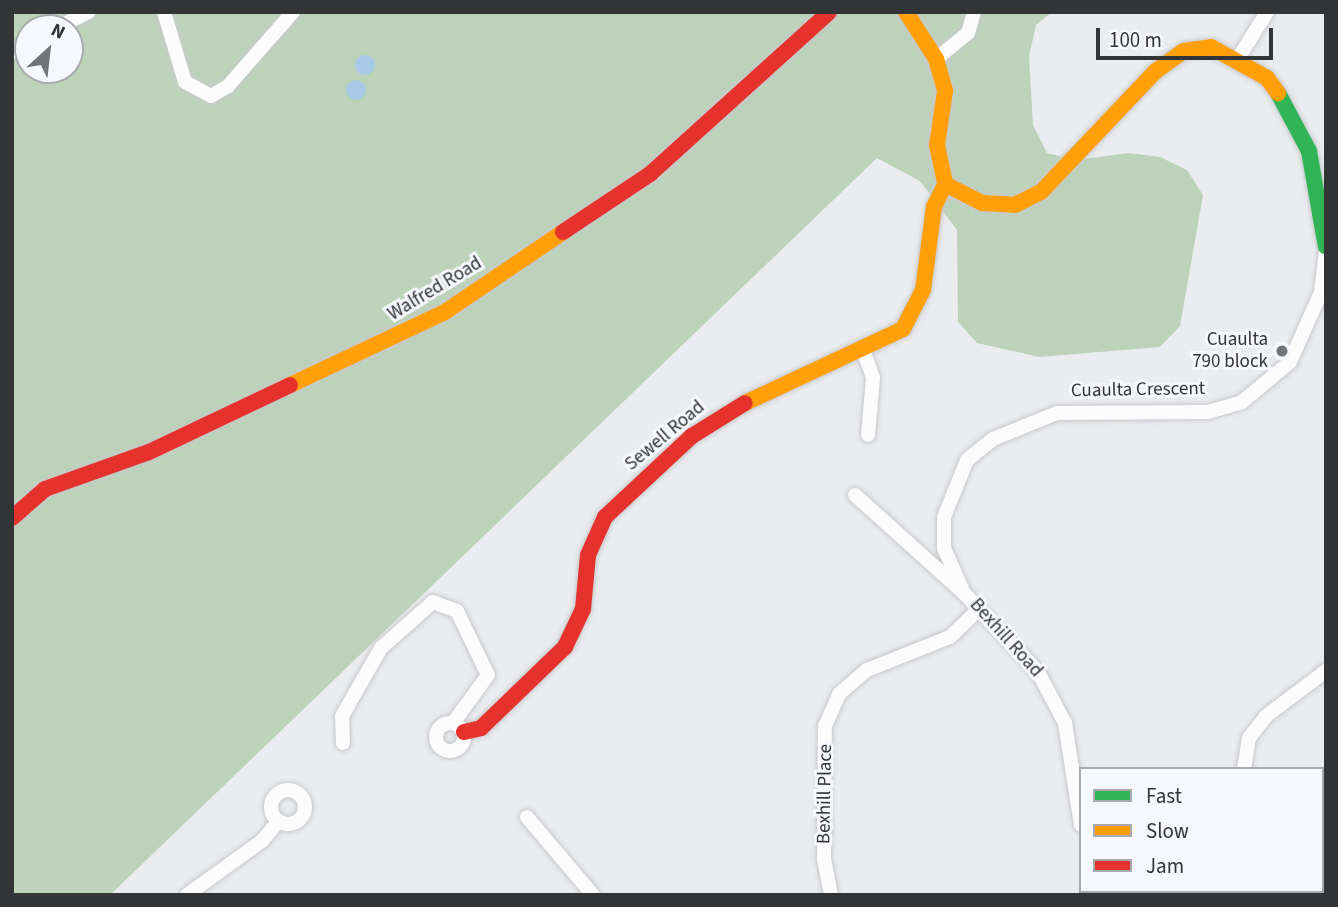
<!DOCTYPE html>
<html>
<head>
<meta charset="utf-8">
<style>
  body { margin:0 }
  #map { position:relative; width:1338px; height:907px; overflow:hidden; background:#eaecef; font-family:"Source Sans 3",sans-serif }
  div>[style] { position:absolute }
  [style*='--x'] { left:calc(var(--x)*1px); top:calc(var(--y)*1px); width:calc(var(--w)*1px); rotate:calc(var(--a)*1deg) }
  .forest>* { inset:0; background:#bcd3ba }
  .water>* { inset:0; background:#a6cae8 }
  .round { border-radius:50% }
  .roads { filter:drop-shadow(0 0 2px #c8c9cb) drop-shadow(0 0 2px #c8c9cb) }
  .street>* { height:14px; margin:-7px; padding:0 7px; transform-origin:7px; border-radius:7px; background:#fcfcfd }
  .street>.ring { margin:-7px; padding:0; box-sizing:content-box; background:none; border:14px solid #fcfcfd; border-radius:50% }
  .fast>* { height:16px; margin:-8px; padding:0 8px; transform-origin:8px; border-radius:8px; background:#30b455 }
  .slow>* { height:16px; margin:-8px; padding:0 8px; transform-origin:8px; border-radius:8px; background:#ff9f0a }
  .jam>* { height:16px; margin:-8px; padding:0 8px; transform-origin:8px; border-radius:8px; background:#e5322d }
  .dots>* { width:19px; height:19px; translate:-50% -50%; box-sizing:border-box; border:4px solid #f7f8fd; border-radius:50% }
  span { translate:-50% -50%; white-space:nowrap; text-align:center; line-height:1.15; -webkit-text-stroke:6px #f7f8fd; paint-order:stroke }
  .street-label { font-size:19px; color:#333436 }
  .poi-label { font-size:19px; color:#333436 }
  .right { translate:-100% -50%; text-align:right }
  .frame { position:absolute; inset:0; border:14px solid #333436; pointer-events:none }
  .legend { position:absolute; left:1079px; top:767px; width:245px; height:126px; box-sizing:border-box; background:#f7f8fd; border:2px solid #a9aaad; margin:0; padding:9px 12px; list-style:none; font-size:21px; color:#333436 }
  .legend li { display:flex; align-items:center; gap:14px; height:35px }
  .legend b { width:35px; border:2px solid #a9aaad }
  .north { position:absolute; left:14px; top:14px; width:70px; height:70px; box-sizing:border-box; background:#f7f8fd; border:2px solid #a9aaad; border-radius:50%; rotate:27deg; font-size:19px; font-weight:700; line-height:28px; text-align:center; color:#333436 }
  .north::after { content:''; display:block; margin:auto; width:24px; height:32px; background:#737477; clip-path:polygon(50% 0,100% 100%,50% 72%,0 100%) }
  .scale { position:absolute; left:1096px; top:28px; width:177px; height:32px; box-sizing:border-box; border:4px solid #333436; border-top:0; padding-left:9px; font-size:21px; line-height:24px; white-space:nowrap; color:#333436; -webkit-text-stroke:5px #f7f8fd; paint-order:stroke }
</style>
</head>
<body>
<div id="map">
  <div class="forest">
    <i style="clip-path:polygon(evenodd,12px 12px,1052px 12px,1036px 25px,1029px 56px,1033px 125px,1047px 153px,1075px 160px,1129px 153px,1160px 157px,1187px 170px,1203px 195px,1180px 326px,1160px 347px,1039px 357px,977px 343px,958px 322px,957px 230px,920px 181px,877px 158px,110px 895px,12px 895px,12px 12px,28px 28px,70px 28px,70px 70px,28px 70px,28px 28px)"></i>
  </div>
  <div class="water">
    <i class="round" style="left:355px;top:55px;width:20px;height:20px"></i>
    <i class="round" style="left:346px;top:80px;width:20px;height:20px"></i>
  </div>
  <div class="roads">
    <div class="street">
      <i style="--x:164;--y:12;--w:73;--a:73.3"></i>
      <i style="--x:185;--y:82;--w:30;--a:28"></i>
      <i style="--x:211;--y:96;--w:20;--a:-30"></i>
      <i style="--x:228;--y:86;--w:98;--a:-48.7"></i>
      <i style="--x:57;--y:28;--w:35;--a:-27"></i>
      <i style="--x:12;--y:52;--w:18;--a:-29"></i>
      <i style="--x:1239;--y:57;--w:53;--a:-58.1"></i>
      <i style="--x:936;--y:59;--w:41;--a:-39.1"></i>
      <i style="--x:968;--y:33;--w:22;--a:-74"></i>
      <i style="--x:863;--y:350;--w:30;--a:70"></i>
      <i style="--x:873;--y:378;--w:57;--a:95"></i>
      <i style="--x:855;--y:495;--w:147;--a:42"></i>
      <i style="--x:964;--y:593;--w:108;--a:46.9"></i>
      <i style="--x:1038;--y:672;--w:58;--a:62.1"></i>
      <i style="--x:1065;--y:723;--w:103;--a:81.1"></i>
      <i style="--x:964;--y:593;--w:49;--a:-114"></i>
      <i style="--x:944;--y:548;--w:31;--a:-90"></i>
      <i style="--x:944;--y:517;--w:61;--a:-68"></i>
      <i style="--x:967;--y:460;--w:33;--a:-39"></i>
      <i style="--x:993;--y:439;--w:69;--a:-22.1"></i>
      <i style="--x:1057;--y:413;--w:151;--a:-0.4"></i>
      <i style="--x:1208;--y:412;--w:35;--a:-16"></i>
      <i style="--x:1242;--y:402;--w:62;--a:-39.8"></i>
      <i style="--x:1290;--y:362;--w:77;--a:-66.1"></i>
      <i style="--x:1321;--y:292;--w:40;--a:-82.9"></i>
      <i class="ring" style="left:436px;top:723px;width:14px;height:14px"></i>
      <i style="--x:343;--y:743;--w:27;--a:-92"></i>
      <i style="--x:342;--y:716;--w:78;--a:-60.2"></i>
      <i style="--x:381;--y:648;--w:69;--a:-41.5"></i>
      <i style="--x:433;--y:602;--w:26;--a:21"></i>
      <i style="--x:457;--y:611;--w:71;--a:64.2"></i>
      <i style="--x:488;--y:675;--w:59;--a:126.1"></i>
      <i style="--x:1244;--y:769;--w:31;--a:-81"></i>
      <i style="--x:1249;--y:738;--w:28;--a:-52"></i>
      <i style="--x:1266;--y:716;--w:75;--a:-36.9"></i>
      <i style="--x:1322;--y:790;--w:6;--a:-51"></i>
      <i class="ring" style="left:271px;top:790px;width:20px;height:20px"></i>
      <i style="--x:527;--y:817;--w:102;--a:49.8"></i>
      <i style="--x:1091;--y:891;--w:4;--a:90"></i>
      <i style="--x:187;--y:895;--w:92;--a:-35.8"></i>
      <i style="--x:262;--y:841;--w:26;--a:-50"></i>
      <i style="--x:831;--y:895;--w:38;--a:-101"></i>
      <i style="--x:824;--y:858;--w:132;--a:-89.6"></i>
      <i style="--x:825;--y:726;--w:35;--a:-66"></i>
      <i style="--x:839;--y:694;--w:37;--a:-41"></i>
      <i style="--x:867;--y:670;--w:89;--a:-21.7"></i>
      <i style="--x:950;--y:637;--w:40;--a:-44"></i>
      <i style="--x:1264;--y:895;--w:6;--a:-45"></i>
    </div>
    <div class="fast">
      <i style="--x:1278;--y:93;--w:66;--a:61.9"></i>
      <i style="--x:1309;--y:151;--w:97;--a:80"></i>
    </div>
    <div class="slow">
      <i style="--x:906;--y:12;--w:56;--a:57.4"></i>
      <i style="--x:936;--y:59;--w:33;--a:74"></i>
      <i style="--x:945;--y:91;--w:55;--a:98.4"></i>
      <i style="--x:937;--y:145;--w:40;--a:78"></i>
      <i style="--x:945;--y:184;--w:42;--a:27.2"></i>
      <i style="--x:982;--y:203;--w:33;--a:3"></i>
      <i style="--x:1015;--y:205;--w:29;--a:-27"></i>
      <i style="--x:1041;--y:192;--w:167;--a:-46.5"></i>
      <i style="--x:1156;--y:71;--w:34;--a:-36"></i>
      <i style="--x:1184;--y:51;--w:27;--a:-8"></i>
      <i style="--x:1211;--y:47;--w:64;--a:29"></i>
      <i style="--x:1267;--y:78;--w:19;--a:54"></i>
      <i style="--x:290;--y:385;--w:171;--a:-25.2"></i>
      <i style="--x:445;--y:312;--w:143;--a:-34.1"></i>
      <i style="--x:745;--y:403;--w:174;--a:-25.1"></i>
      <i style="--x:903;--y:329;--w:44;--a:-62.9"></i>
      <i style="--x:923;--y:290;--w:84;--a:-82.5"></i>
      <i style="--x:934;--y:207;--w:25;--a:-64"></i>
    </div>
    <div class="jam">
      <i style="--x:563;--y:232;--w:105;--a:-33.7"></i>
      <i style="--x:650;--y:174;--w:241;--a:-42.1"></i>
      <i style="--x:12;--y:518;--w:44;--a:-41.3"></i>
      <i style="--x:45;--y:489;--w:110;--a:-19.6"></i>
      <i style="--x:149;--y:452;--w:156;--a:-25.4"></i>
      <i style="--x:464;--y:732;--w:17;--a:-13"></i>
      <i style="--x:481;--y:728;--w:117;--a:-44"></i>
      <i style="--x:565;--y:647;--w:42;--a:-64.7"></i>
      <i style="--x:583;--y:609;--w:54;--a:-84.7"></i>
      <i style="--x:588;--y:555;--w:42;--a:-65.9"></i>
      <i style="--x:605;--y:517;--w:119;--a:-43"></i>
      <i style="--x:692;--y:436;--w:62;--a:-31.9"></i>
    </div>
  </div>
  <div class="dots">
    <i style="left:1282px;top:351px;background:#737477"></i>
  </div>
  <div class="street-label">
    <span style="left:435px;top:289px;rotate:-31deg">Walfred Road</span>
    <span style="left:1138px;top:390px;rotate:-1deg">Cuaulta Crescent</span>
    <span style="left:665px;top:436px;rotate:-40deg">Sewell Road</span>
    <span style="left:1006px;top:638px;rotate:48deg">Bexhill Road</span>
    <span style="left:825px;top:794px;rotate:-89deg">Bexhill Place</span>
  </div>
  <div class="poi-label">
    <span class="right" style="left:1268px;top:351px">Cuaulta<br>790 block</span>
  </div>
  <div class="frame"></div>
  <ul class="legend">
  <li><b style="height:9px;background:#30b455"></b>Fast</li>
  <li><b style="height:9px;background:#ff9f0a"></b>Slow</li>
  <li><b style="height:9px;background:#e5322d"></b>Jam</li>
  </ul>
  <div class="north">N</div>
  <div class="scale">100 m</div>
</div>
</body>
</html>
